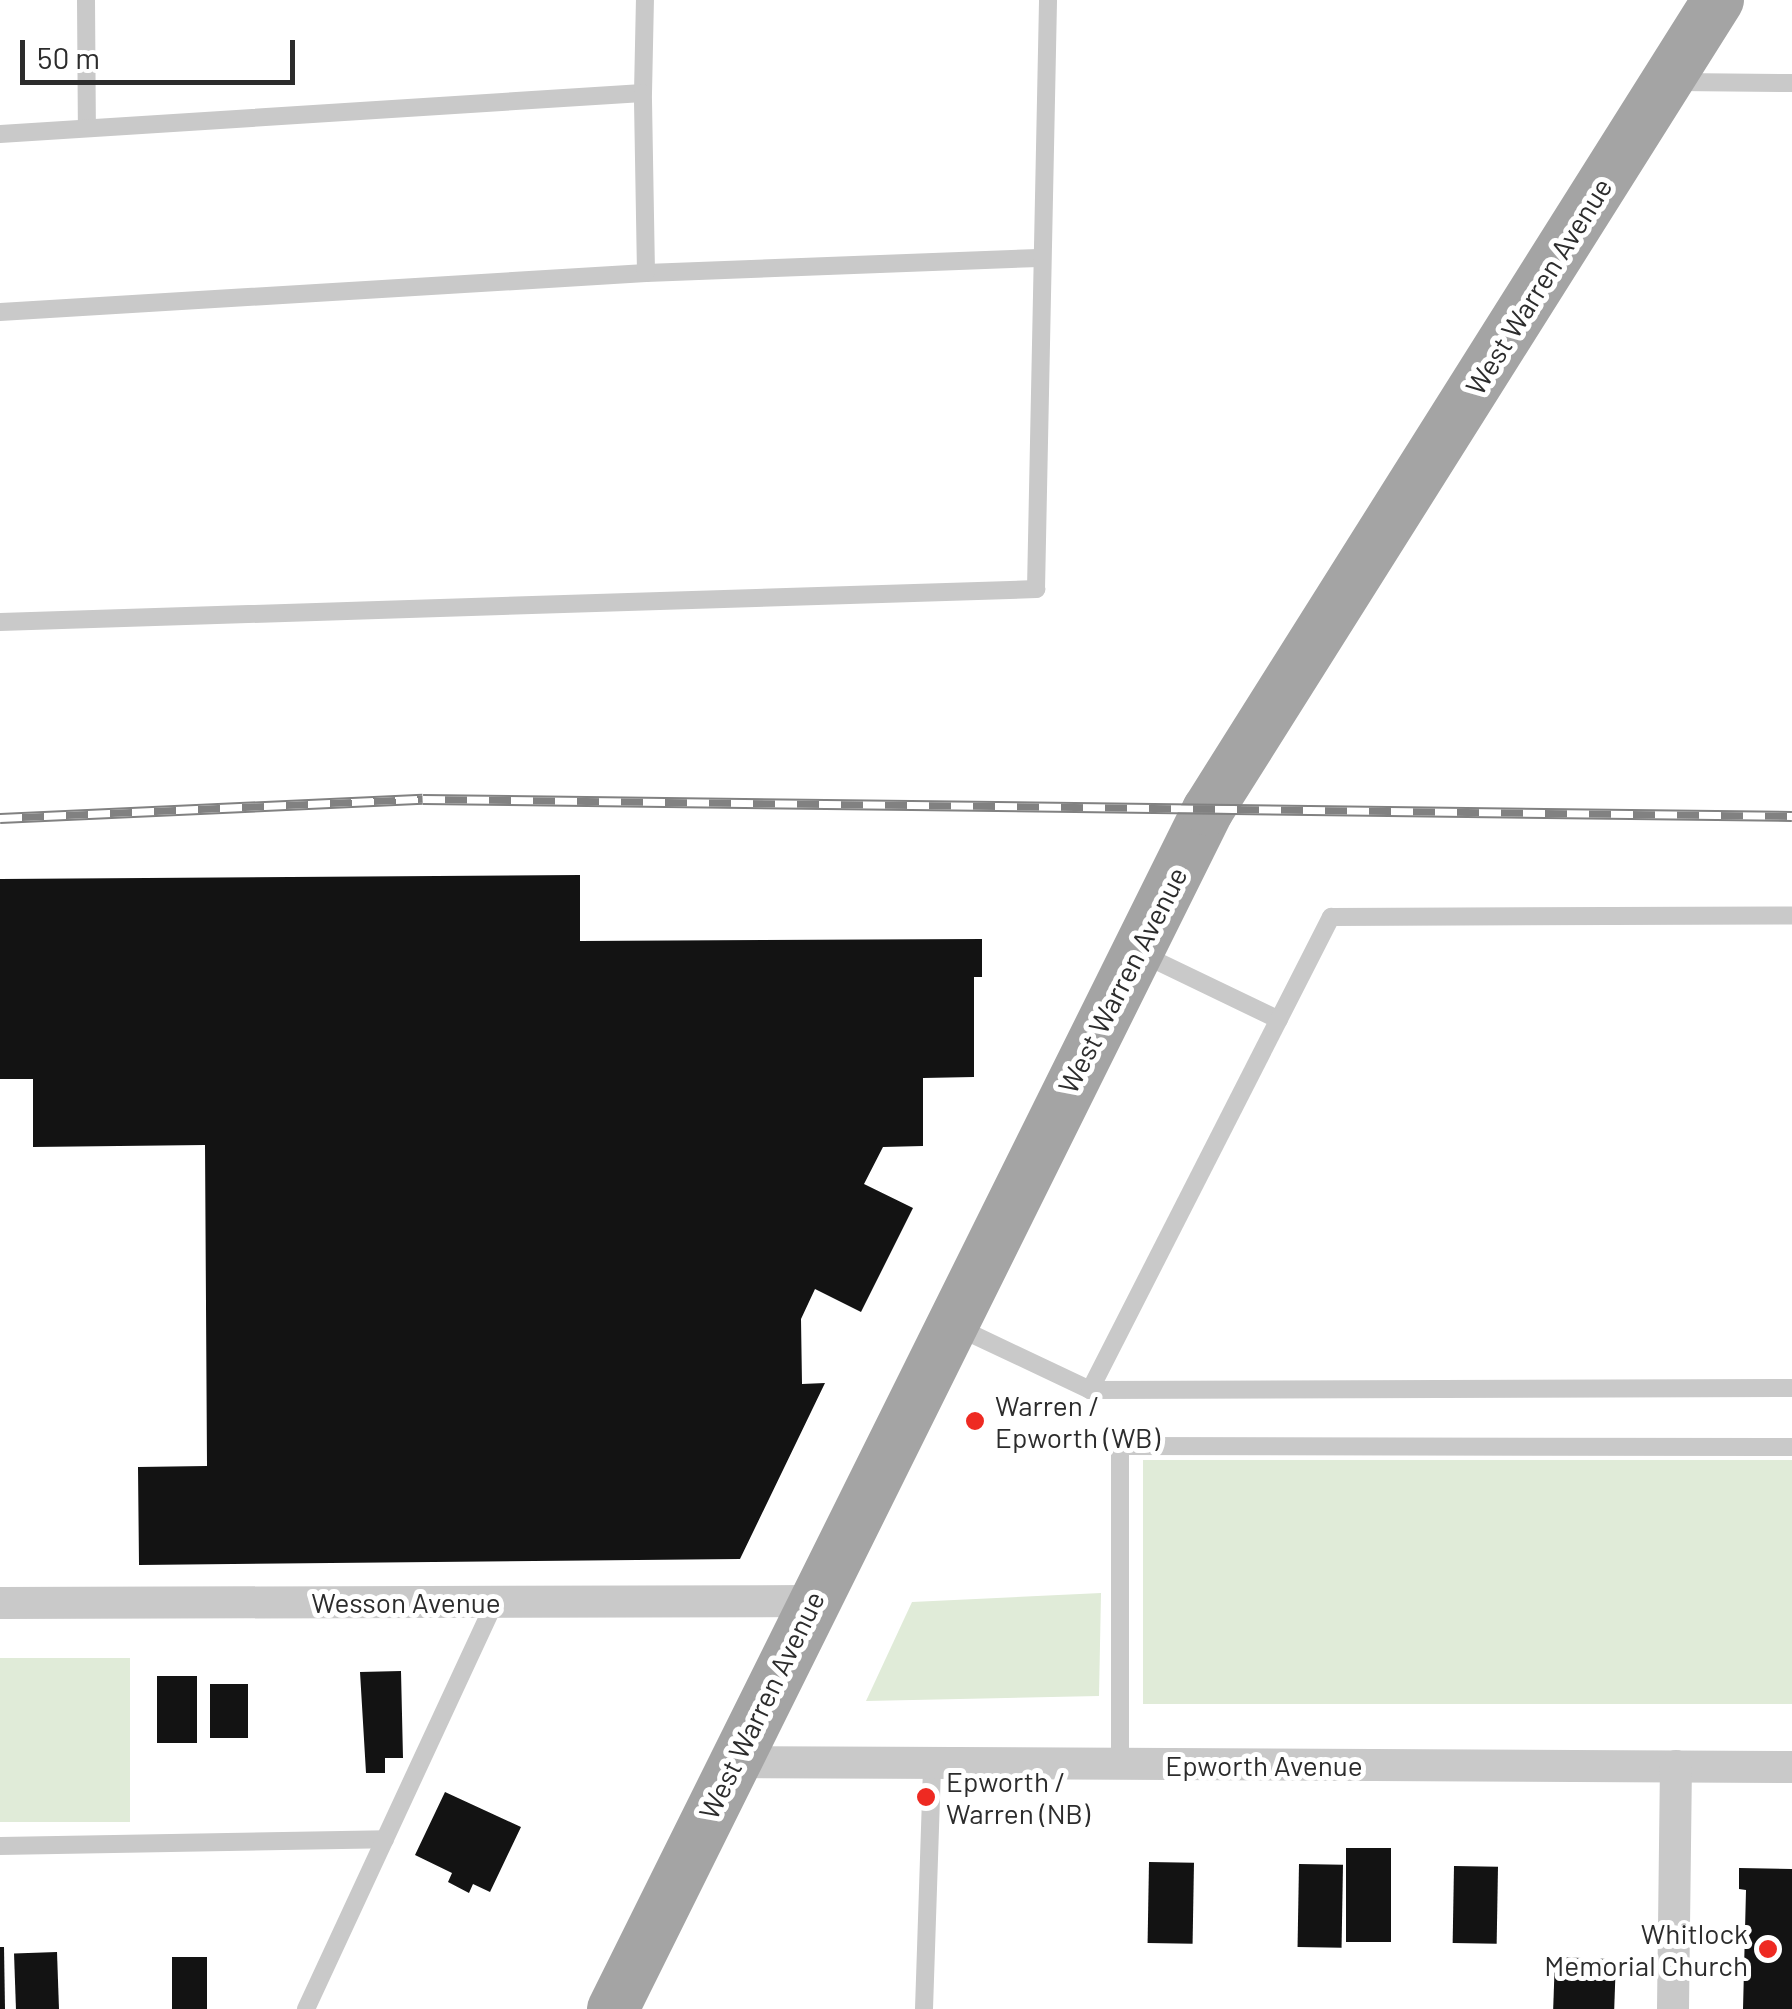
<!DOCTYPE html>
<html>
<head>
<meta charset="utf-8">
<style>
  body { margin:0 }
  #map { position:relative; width:1792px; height:2009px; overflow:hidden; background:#fff; font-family:Barlow,sans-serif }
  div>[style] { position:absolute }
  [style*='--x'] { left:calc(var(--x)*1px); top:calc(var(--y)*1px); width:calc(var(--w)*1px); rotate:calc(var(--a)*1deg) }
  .green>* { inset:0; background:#e0ebd8; transform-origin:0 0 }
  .building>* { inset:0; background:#131313; transform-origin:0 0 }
  .service>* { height:18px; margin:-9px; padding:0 9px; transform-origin:9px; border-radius:9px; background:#c9c9c9 }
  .minor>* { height:32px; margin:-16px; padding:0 16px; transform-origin:16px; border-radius:16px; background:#c9c9c9 }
  .primary>* { height:52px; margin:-26px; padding:0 26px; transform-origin:26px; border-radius:26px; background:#a4a4a4 }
  .rail>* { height:11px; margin-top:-5.5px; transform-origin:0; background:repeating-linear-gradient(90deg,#fff 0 22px,#818181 0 44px); box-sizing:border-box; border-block:2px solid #818181 }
  .dots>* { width:28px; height:28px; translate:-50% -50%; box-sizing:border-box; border:5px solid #fff; border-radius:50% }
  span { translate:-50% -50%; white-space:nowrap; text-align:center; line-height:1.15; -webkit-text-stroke:10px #fff; paint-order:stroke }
  .street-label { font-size:28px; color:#2c2c2c }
  .poi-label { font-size:28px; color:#2c2c2c }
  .left { translate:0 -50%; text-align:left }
  .right { translate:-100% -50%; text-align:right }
  .scale { position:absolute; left:20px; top:40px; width:275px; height:45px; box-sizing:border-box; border:5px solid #2c2c2c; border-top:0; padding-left:12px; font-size:30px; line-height:35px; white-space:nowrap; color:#2c2c2c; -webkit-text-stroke:8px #fff; paint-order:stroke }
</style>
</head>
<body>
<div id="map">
  <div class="green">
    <i style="left:1143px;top:1460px;width:649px;height:244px"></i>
    <i style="clip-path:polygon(1101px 1593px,1099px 1696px,866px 1701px,912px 1602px)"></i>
    <i style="left:130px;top:1658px;width:164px;height:130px;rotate:90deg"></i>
  </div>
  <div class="building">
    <i style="clip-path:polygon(580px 875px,580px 941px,982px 939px,982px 977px,974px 977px,974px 1077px,923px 1078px,923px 1146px,883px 1147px,864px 1184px,913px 1208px,861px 1312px,815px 1289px,801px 1319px,802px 1384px,825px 1383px,740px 1559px,139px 1565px,138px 1467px,207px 1466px,205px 1145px,33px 1147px,33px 1079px,0 1079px,0 879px)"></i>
    <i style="clip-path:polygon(401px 1671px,403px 1758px,385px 1758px,385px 1773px,366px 1773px,360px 1672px)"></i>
    <i style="left:157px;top:1676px;width:40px;height:67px"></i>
    <i style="left:210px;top:1684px;width:38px;height:54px"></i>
    <i style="clip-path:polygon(445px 1792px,521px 1827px,490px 1892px,473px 1884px,469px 1893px,448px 1882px,452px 1873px,415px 1855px)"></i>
    <i style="left:1346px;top:1848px;width:45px;height:94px"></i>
    <i style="left:1149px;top:1862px;width:45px;height:81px;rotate:1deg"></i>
    <i style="left:1299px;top:1864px;width:44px;height:83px;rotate:1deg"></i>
    <i style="left:1454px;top:1866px;width:44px;height:77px;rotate:1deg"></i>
    <i style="clip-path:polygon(1739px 1868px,1792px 1869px,1792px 2009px,1743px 2009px,1746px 1890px,1739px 1889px)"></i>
    <i style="clip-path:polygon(0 1947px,4px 1947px,5px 2009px,0 2009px)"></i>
    <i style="left:57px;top:1952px;width:57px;height:43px;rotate:88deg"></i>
    <i style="left:207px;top:1957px;width:52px;height:35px;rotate:90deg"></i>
    <i style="left:1555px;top:1957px;width:61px;height:52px;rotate:2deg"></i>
  </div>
  <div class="service">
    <i style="--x:86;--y:0;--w:128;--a:89.6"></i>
    <i style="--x:1677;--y:82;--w:115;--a:0.5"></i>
    <i style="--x:0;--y:134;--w:644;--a:-3.65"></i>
    <i style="--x:643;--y:93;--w:93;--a:-88.8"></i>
    <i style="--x:646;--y:273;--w:393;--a:-2.2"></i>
    <i style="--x:0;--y:312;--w:647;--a:-3.45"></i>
    <i style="--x:646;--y:273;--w:180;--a:-91"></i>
    <i style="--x:0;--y:622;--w:1037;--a:-1.82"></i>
    <i style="--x:1036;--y:589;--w:589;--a:-88.83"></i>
    <i style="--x:1140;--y:953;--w:154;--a:25.7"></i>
    <i style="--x:957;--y:1327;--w:147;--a:25.3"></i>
    <i style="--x:1090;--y:1390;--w:702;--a:-0.16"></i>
    <i style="--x:1090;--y:1390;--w:531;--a:-63"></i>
    <i style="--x:1331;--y:917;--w:461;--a:-0.2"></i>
    <i style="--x:1120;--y:1765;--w:319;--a:-90"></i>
    <i style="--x:1120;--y:1446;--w:672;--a:0.09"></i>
    <i style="--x:0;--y:1846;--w:385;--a:-1"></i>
    <i style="--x:306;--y:2009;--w:449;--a:-65.1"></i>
    <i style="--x:924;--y:2009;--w:245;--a:-88.1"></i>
  </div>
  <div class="minor">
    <i style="--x:0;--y:1603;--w:812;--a:-0.14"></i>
    <i style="--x:735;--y:1762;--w:1057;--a:0.27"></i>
    <i style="--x:1673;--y:2009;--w:243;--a:-89.3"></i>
  </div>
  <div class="primary">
    <i style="--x:613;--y:2009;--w:1339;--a:-63.61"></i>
    <i style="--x:1208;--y:810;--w:957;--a:-57.8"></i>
  </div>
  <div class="rail">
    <i style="--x:0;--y:818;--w:423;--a:-2.6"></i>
    <i style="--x:423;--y:799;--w:1369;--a:0.71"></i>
  </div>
  <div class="dots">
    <i style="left:975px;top:1421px;background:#ee2a22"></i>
    <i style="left:926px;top:1797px;background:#ee2a22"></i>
    <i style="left:1768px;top:1949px;background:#ee2a22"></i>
  </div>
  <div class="street-label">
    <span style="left:1538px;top:286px;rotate:-58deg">West Warren Avenue</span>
    <span style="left:1122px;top:980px;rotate:-63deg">West Warren Avenue</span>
    <span style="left:406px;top:1602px">Wesson Avenue</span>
    <span style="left:761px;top:1705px;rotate:-64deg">West Warren Avenue</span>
    <span style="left:1264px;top:1765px">Epworth Avenue</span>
  </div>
  <div class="poi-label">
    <span class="left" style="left:995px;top:1421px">Warren /<br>Epworth (WB)</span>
    <span class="left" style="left:946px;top:1797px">Epworth /<br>Warren (NB)</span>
    <span class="right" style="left:1748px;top:1949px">Whitlock<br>Memorial Church</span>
  </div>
  <div class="scale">50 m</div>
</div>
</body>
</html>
